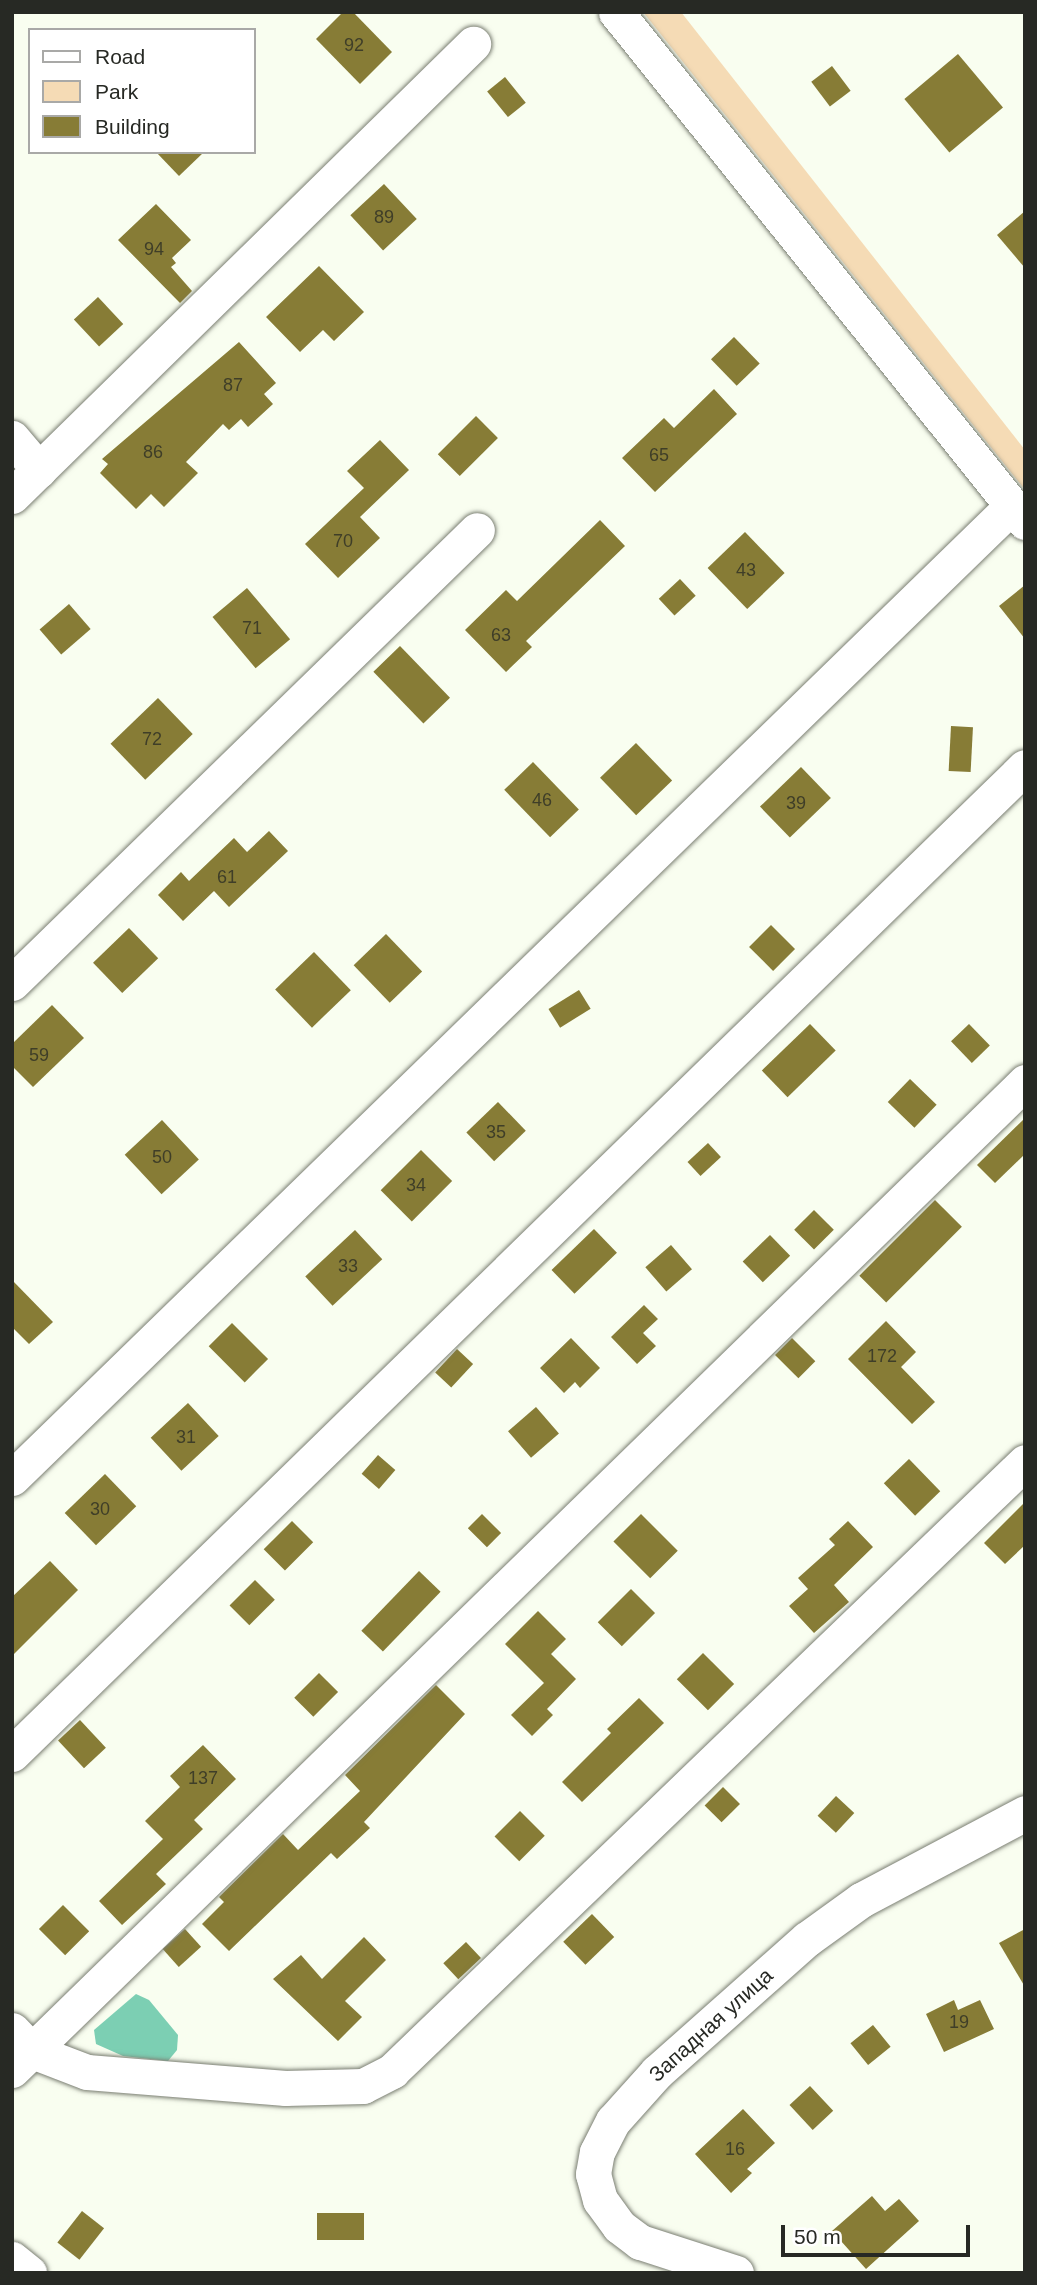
<!DOCTYPE html>
<html>
<head>
<meta charset="utf-8">
<style>
  body { margin:0 }
  #map { position:relative; width:1037px; height:2285px; overflow:hidden; background:#f9fef0; font-family:Helvetica,sans-serif }
  div>[style] { position:absolute }
  [style*='--x'] { left:calc(var(--x)*1px); top:calc(var(--y)*1px); width:calc(var(--w)*1px); rotate:calc(var(--a)*1deg) }
  .green>* { inset:0; background:#f5dbb5 }
  .water>* { inset:0; background:#7ccfb3 }
  .building>* { inset:0; background:#877c36; transform-origin:0 0 }
  .roads { filter:drop-shadow(0 0 2px #7a7e72) drop-shadow(0 0 2px #7a7e72) }
  .minor>* { height:35px; margin:-17.5px; padding:0 17.5px; transform-origin:17.5px; border-radius:17.5px; background:#fff }
  span { translate:-50% -50%; white-space:nowrap; text-align:center; line-height:1.15; -webkit-text-stroke:5px #fff; paint-order:stroke }
  .number-label { font-size:18px; color:#3f3e28 }
  .number-label span { -webkit-text-stroke-width:0 }
  .street-label { font-size:21px; color:#272924 }
  .frame { position:absolute; inset:0; border:14px solid #272924; pointer-events:none }
  .legend { position:absolute; left:28px; top:28px; width:228px; height:126px; box-sizing:border-box; background:#fff; border:2px solid #a9a9a7; margin:0; padding:9px 12px; list-style:none; font-size:21px; color:#272924 }
  .legend li { display:flex; align-items:center; gap:14px; height:35px }
  .legend b { width:35px; border:2px solid #a9a9a7 }
  .scale { position:absolute; left:781px; top:2225px; width:189px; height:32px; box-sizing:border-box; border:4px solid #272924; border-top:0; padding-left:9px; font-size:21px; line-height:24px; white-space:nowrap; color:#272924; -webkit-text-stroke:5px #fff; paint-order:stroke }
</style>
</head>
<body>
<div id="map">
  <div class="green">
    <i style="clip-path:polygon(643px 12px,681px 12px,1025px 450px,1025px 490px)"></i>
  </div>
  <div class="water">
    <i style="clip-path:polygon(136px 1994px,149px 2000px,178px 2035px,177px 2050px,168px 2061px,123px 2056px,96px 2044px,94px 2030px)"></i>
  </div>
  <div class="building">
    <i style="clip-path:polygon(343px 12px,353px 12px,392px 52px,360px 84px,316px 39px)"></i>
    <i style="left:958px;top:54px;width:70px;height:70px;rotate:50deg"></i>
    <i style="left:832px;top:66px;width:31px;height:26px;rotate:53deg"></i>
    <i style="left:505px;top:77px;width:33px;height:23px;rotate:51deg"></i>
    <i style="clip-path:polygon(156px 152px,204px 152px,179px 176px)"></i>
    <i style="left:384px;top:184px;width:48px;height:46px;rotate:47deg"></i>
    <i style="clip-path:polygon(156px 204px,191px 240px,172px 258px,176px 263px,171px 267px,192px 291px,180px 303px,118px 240px)"></i>
    <i style="clip-path:polygon(1025px 211px,1025px 268px,997px 235px)"></i>
    <i style="clip-path:polygon(319px 266px,364px 312px,334px 341px,323px 330px,300px 352px,266px 317px)"></i>
    <i style="left:98px;top:297px;width:37px;height:33px;rotate:47deg"></i>
    <i style="left:734px;top:337px;width:37px;height:32px;rotate:46deg"></i>
    <i style="clip-path:polygon(239px 342px,276px 383px,264px 394px,273px 404px,248px 427px,241px 419px,229px 430px,223px 424px,186px 462px,198px 473px,164px 507px,151px 494px,136px 509px,100px 473px,108px 464px,102px 459px)"></i>
    <i style="clip-path:polygon(714px 389px,737px 414px,655px 492px,622px 458px,664px 418px,674px 428px)"></i>
    <i style="left:476px;top:416px;width:31px;height:54px;rotate:45deg"></i>
    <i style="clip-path:polygon(380px 440px,409px 470px,360px 517px,380px 538px,338px 578px,305px 544px,364px 488px,347px 471px)"></i>
    <i style="clip-path:polygon(600px 520px,625px 546px,526px 641px,532px 647px,506px 672px,465px 630px,506px 590px,517px 601px)"></i>
    <i style="left:745px;top:532px;width:57px;height:52px;rotate:46deg"></i>
    <i style="left:680px;top:579px;width:23px;height:29px;rotate:47deg"></i>
    <i style="clip-path:polygon(1025px 585px,1025px 639px,999px 606px)"></i>
    <i style="left:247px;top:588px;width:67px;height:45px;rotate:50deg"></i>
    <i style="left:69px;top:604px;width:33px;height:39px;rotate:49deg"></i>
    <i style="left:400px;top:646px;width:72px;height:37px;rotate:46deg"></i>
    <i style="left:158px;top:698px;width:50px;height:66px;rotate:46deg"></i>
    <i style="left:951px;top:726px;width:22px;height:45px;rotate:3deg"></i>
    <i style="left:636px;top:743px;width:52px;height:50px;rotate:46deg"></i>
    <i style="left:533px;top:762px;width:66px;height:40px;rotate:46deg"></i>
    <i style="left:801px;top:767px;width:43px;height:57px;rotate:46deg"></i>
    <i style="clip-path:polygon(269px 831px,288px 851px,229px 907px,214px 891px,183px 921px,158px 895px,181px 872px,189px 881px,234px 838px,247px 852px)"></i>
    <i style="left:771px;top:925px;width:34px;height:31px;rotate:45deg"></i>
    <i style="left:129px;top:928px;width:42px;height:50px;rotate:46deg"></i>
    <i style="left:386px;top:934px;width:52px;height:45px;rotate:46deg"></i>
    <i style="left:314px;top:952px;width:53px;height:54px;rotate:46deg"></i>
    <i style="left:579px;top:990px;width:22px;height:36px;rotate:58deg"></i>
    <i style="clip-path:polygon(52px 1005px,84px 1038px,33px 1087px,12px 1066px,12px 1044px)"></i>
    <i style="left:810px;top:1024px;width:37px;height:67px;rotate:46deg"></i>
    <i style="left:969px;top:1024px;width:30px;height:25px;rotate:46deg"></i>
    <i style="left:910px;top:1079px;width:37px;height:32px;rotate:44deg"></i>
    <i style="left:498px;top:1102px;width:40px;height:44px;rotate:46deg"></i>
    <i style="clip-path:polygon(1025px 1118px,1025px 1154px,995px 1183px,977px 1165px)"></i>
    <i style="left:162px;top:1120px;width:54px;height:51px;rotate:47deg"></i>
    <i style="left:708px;top:1143px;width:19px;height:28px;rotate:47deg"></i>
    <i style="left:421px;top:1150px;width:44px;height:57px;rotate:45deg"></i>
    <i style="left:935px;top:1200px;width:38px;height:107px;rotate:45deg"></i>
    <i style="left:814px;top:1210px;width:28px;height:28px;rotate:45deg"></i>
    <i style="left:594px;top:1229px;width:33px;height:59px;rotate:46deg"></i>
    <i style="left:355px;top:1230px;width:40px;height:68px;rotate:47deg"></i>
    <i style="left:770px;top:1235px;width:29px;height:38px;rotate:46deg"></i>
    <i style="left:671px;top:1245px;width:32px;height:34px;rotate:49deg"></i>
    <i style="clip-path:polygon(12px 1280px,53px 1322px,29px 1344px,12px 1327px)"></i>
    <i style="clip-path:polygon(644px 1305px,658px 1319px,643px 1333px,656px 1346px,637px 1364px,611px 1337px)"></i>
    <i style="clip-path:polygon(886px 1321px,916px 1352px,901px 1367px,935px 1402px,912px 1424px,848px 1359px)"></i>
    <i style="left:232px;top:1323px;width:51px;height:33px;rotate:45deg"></i>
    <i style="clip-path:polygon(571px 1338px,600px 1368px,580px 1388px,575px 1382px,564px 1393px,540px 1368px)"></i>
    <i style="left:792px;top:1338px;width:33px;height:24px;rotate:45deg"></i>
    <i style="left:457px;top:1349px;width:22px;height:32px;rotate:43deg"></i>
    <i style="left:188px;top:1403px;width:45px;height:51px;rotate:47deg"></i>
    <i style="left:536px;top:1407px;width:35px;height:37px;rotate:49deg"></i>
    <i style="left:378px;top:1455px;width:23px;height:25px;rotate:41deg"></i>
    <i style="left:909px;top:1459px;width:45px;height:35px;rotate:46deg"></i>
    <i style="left:105px;top:1474px;width:45px;height:56px;rotate:46deg"></i>
    <i style="clip-path:polygon(1025px 1502px,1025px 1545px,1005px 1564px,984px 1543px)"></i>
    <i style="left:482px;top:1514px;width:27px;height:20px;rotate:45deg"></i>
    <i style="left:641px;top:1514px;width:52px;height:39px;rotate:45deg"></i>
    <i style="left:292px;top:1521px;width:30px;height:40px;rotate:45deg"></i>
    <i style="clip-path:polygon(848px 1521px,873px 1547px,834px 1585px,849px 1602px,814px 1633px,789px 1606px,808px 1589px,798px 1578px,835px 1545px,829px 1539px)"></i>
    <i style="clip-path:polygon(50px 1561px,78px 1590px,12px 1656px,12px 1597px)"></i>
    <i style="left:419px;top:1571px;width:30px;height:83px;rotate:44deg"></i>
    <i style="left:255px;top:1580px;width:28px;height:36px;rotate:45deg"></i>
    <i style="left:631px;top:1589px;width:34px;height:47px;rotate:45deg"></i>
    <i style="clip-path:polygon(538px 1611px,566px 1639px,551px 1654px,576px 1679px,547px 1709px,553px 1715px,532px 1736px,511px 1715px,544px 1683px,505px 1644px)"></i>
    <i style="left:703px;top:1653px;width:44px;height:37px;rotate:45deg"></i>
    <i style="left:319px;top:1673px;width:27px;height:35px;rotate:45deg"></i>
    <i style="clip-path:polygon(436px 1685px,465px 1714px,364px 1822px,370px 1828px,337px 1859px,331px 1853px,229px 1951px,202px 1924px,224px 1902px,219px 1897px,283px 1834px,298px 1850px,360px 1791px,345px 1775px)"></i>
    <i style="clip-path:polygon(639px 1698px,664px 1723px,582px 1802px,562px 1782px,611px 1733px,607px 1729px)"></i>
    <i style="left:80px;top:1720px;width:38px;height:30px;rotate:47deg"></i>
    <i style="clip-path:polygon(203px 1745px,236px 1779px,194px 1820px,203px 1829px,156px 1874px,166px 1884px,122px 1925px,99px 1901px,163px 1839px,145px 1821px,180px 1787px,170px 1776px)"></i>
    <i style="left:723px;top:1787px;width:24px;height:26px;rotate:45deg"></i>
    <i style="left:836px;top:1796px;width:25px;height:27px;rotate:43deg"></i>
    <i style="left:520px;top:1811px;width:35px;height:36px;rotate:45deg"></i>
    <i style="left:63px;top:1905px;width:37px;height:34px;rotate:45deg"></i>
    <i style="left:592px;top:1914px;width:32px;height:40px;rotate:46deg"></i>
    <i style="left:185px;top:1929px;width:24px;height:30px;rotate:48deg"></i>
    <i style="clip-path:polygon(1025px 1929px,1025px 1987px,999px 1943px)"></i>
    <i style="clip-path:polygon(364px 1937px,386px 1960px,345px 2001px,362px 2017px,338px 2041px,273px 1979px,301px 1955px,322px 1979px)"></i>
    <i style="left:466px;top:1942px;width:22px;height:31px;rotate:47deg"></i>
    <i style="clip-path:polygon(954px 2000px,958px 2010px,980px 2000px,994px 2029px,944px 2052px,926px 2014px)"></i>
    <i style="left:873px;top:2025px;width:28px;height:29px;rotate:51deg"></i>
    <i style="left:810px;top:2086px;width:34px;height:28px;rotate:47deg"></i>
    <i style="clip-path:polygon(743px 2109px,775px 2143px,747px 2169px,752px 2173px,731px 2193px,695px 2154px)"></i>
    <i style="clip-path:polygon(872px 2196px,885px 2211px,899px 2199px,919px 2221px,866px 2269px,832px 2231px)"></i>
    <i style="left:82px;top:2211px;width:28px;height:40px;rotate:38deg"></i>
    <i style="left:317px;top:2213px;width:47px;height:27px"></i>
  </div>
  <div class="roads">
    <div class="minor">
      <i style="--x:616;--y:12;--w:654;--a:51.27"></i>
      <i style="--x:12;--y:438;--w:42;--a:49.8"></i>
      <i style="--x:12;--y:496;--w:646;--a:-44.44"></i>
      <i style="--x:12;--y:983;--w:649;--a:-44.25"></i>
      <i style="--x:12;--y:1478;--w:1395;--a:-44.19"></i>
      <i style="--x:12;--y:1754;--w:1414;--a:-44.26"></i>
      <i style="--x:12;--y:2030;--w:29;--a:46"></i>
      <i style="--x:32;--y:2051;--w:59;--a:20.9"></i>
      <i style="--x:87;--y:2072;--w:199;--a:4.6"></i>
      <i style="--x:285;--y:2088;--w:78;--a:-1.5"></i>
      <i style="--x:363;--y:2086;--w:33;--a:-27"></i>
      <i style="--x:392;--y:2071;--w:878;--a:-43.89"></i>
      <i style="--x:12;--y:2070;--w:1415;--a:-44.28"></i>
      <i style="--x:12;--y:2259;--w:22;--a:39"></i>
      <i style="--x:736;--y:2273;--w:101;--a:-162.1"></i>
      <i style="--x:640;--y:2242;--w:26;--a:-143"></i>
      <i style="--x:619;--y:2226;--w:32;--a:-126"></i>
      <i style="--x:600;--y:2200;--w:27;--a:-105"></i>
      <i style="--x:593;--y:2174;--w:22;--a:-80"></i>
      <i style="--x:597;--y:2152;--w:35;--a:-63"></i>
      <i style="--x:613;--y:2121;--w:66;--a:-48.1"></i>
      <i style="--x:657;--y:2072;--w:200;--a:-41.6"></i>
      <i style="--x:807;--y:1939;--w:67;--a:-35.8"></i>
      <i style="--x:861;--y:1900;--w:186;--a:-27.9"></i>
    </div>
  </div>
  <div class="number-label">
    <span style="left:354px;top:45px">92</span>
    <span style="left:384px;top:217px">89</span>
    <span style="left:154px;top:249px">94</span>
    <span style="left:233px;top:385px">87</span>
    <span style="left:153px;top:452px">86</span>
    <span style="left:659px;top:455px">65</span>
    <span style="left:343px;top:541px">70</span>
    <span style="left:746px;top:570px">43</span>
    <span style="left:252px;top:628px">71</span>
    <span style="left:501px;top:635px">63</span>
    <span style="left:152px;top:739px">72</span>
    <span style="left:542px;top:800px">46</span>
    <span style="left:796px;top:803px">39</span>
    <span style="left:227px;top:877px">61</span>
    <span style="left:39px;top:1055px">59</span>
    <span style="left:496px;top:1132px">35</span>
    <span style="left:162px;top:1157px">50</span>
    <span style="left:416px;top:1185px">34</span>
    <span style="left:348px;top:1266px">33</span>
    <span style="left:882px;top:1356px">172</span>
    <span style="left:186px;top:1437px">31</span>
    <span style="left:100px;top:1509px">30</span>
    <span style="left:203px;top:1778px">137</span>
    <span style="left:959px;top:2022px">19</span>
    <span style="left:735px;top:2149px">16</span>
  </div>
  <div class="street-label">
    <span style="left:711px;top:2025px;rotate:-42deg">Западная улица</span>
  </div>
  <div class="frame"></div>
  <ul class="legend">
  <li><b style="height:9px;background:#fff"></b>Road</li>
  <li><b style="height:19px;background:#f5dbb5"></b>Park</li>
  <li><b style="height:19px;background:#877c36"></b>Building</li>
  </ul>
  <div class="scale">50 m</div>
</div>
</body>
</html>
